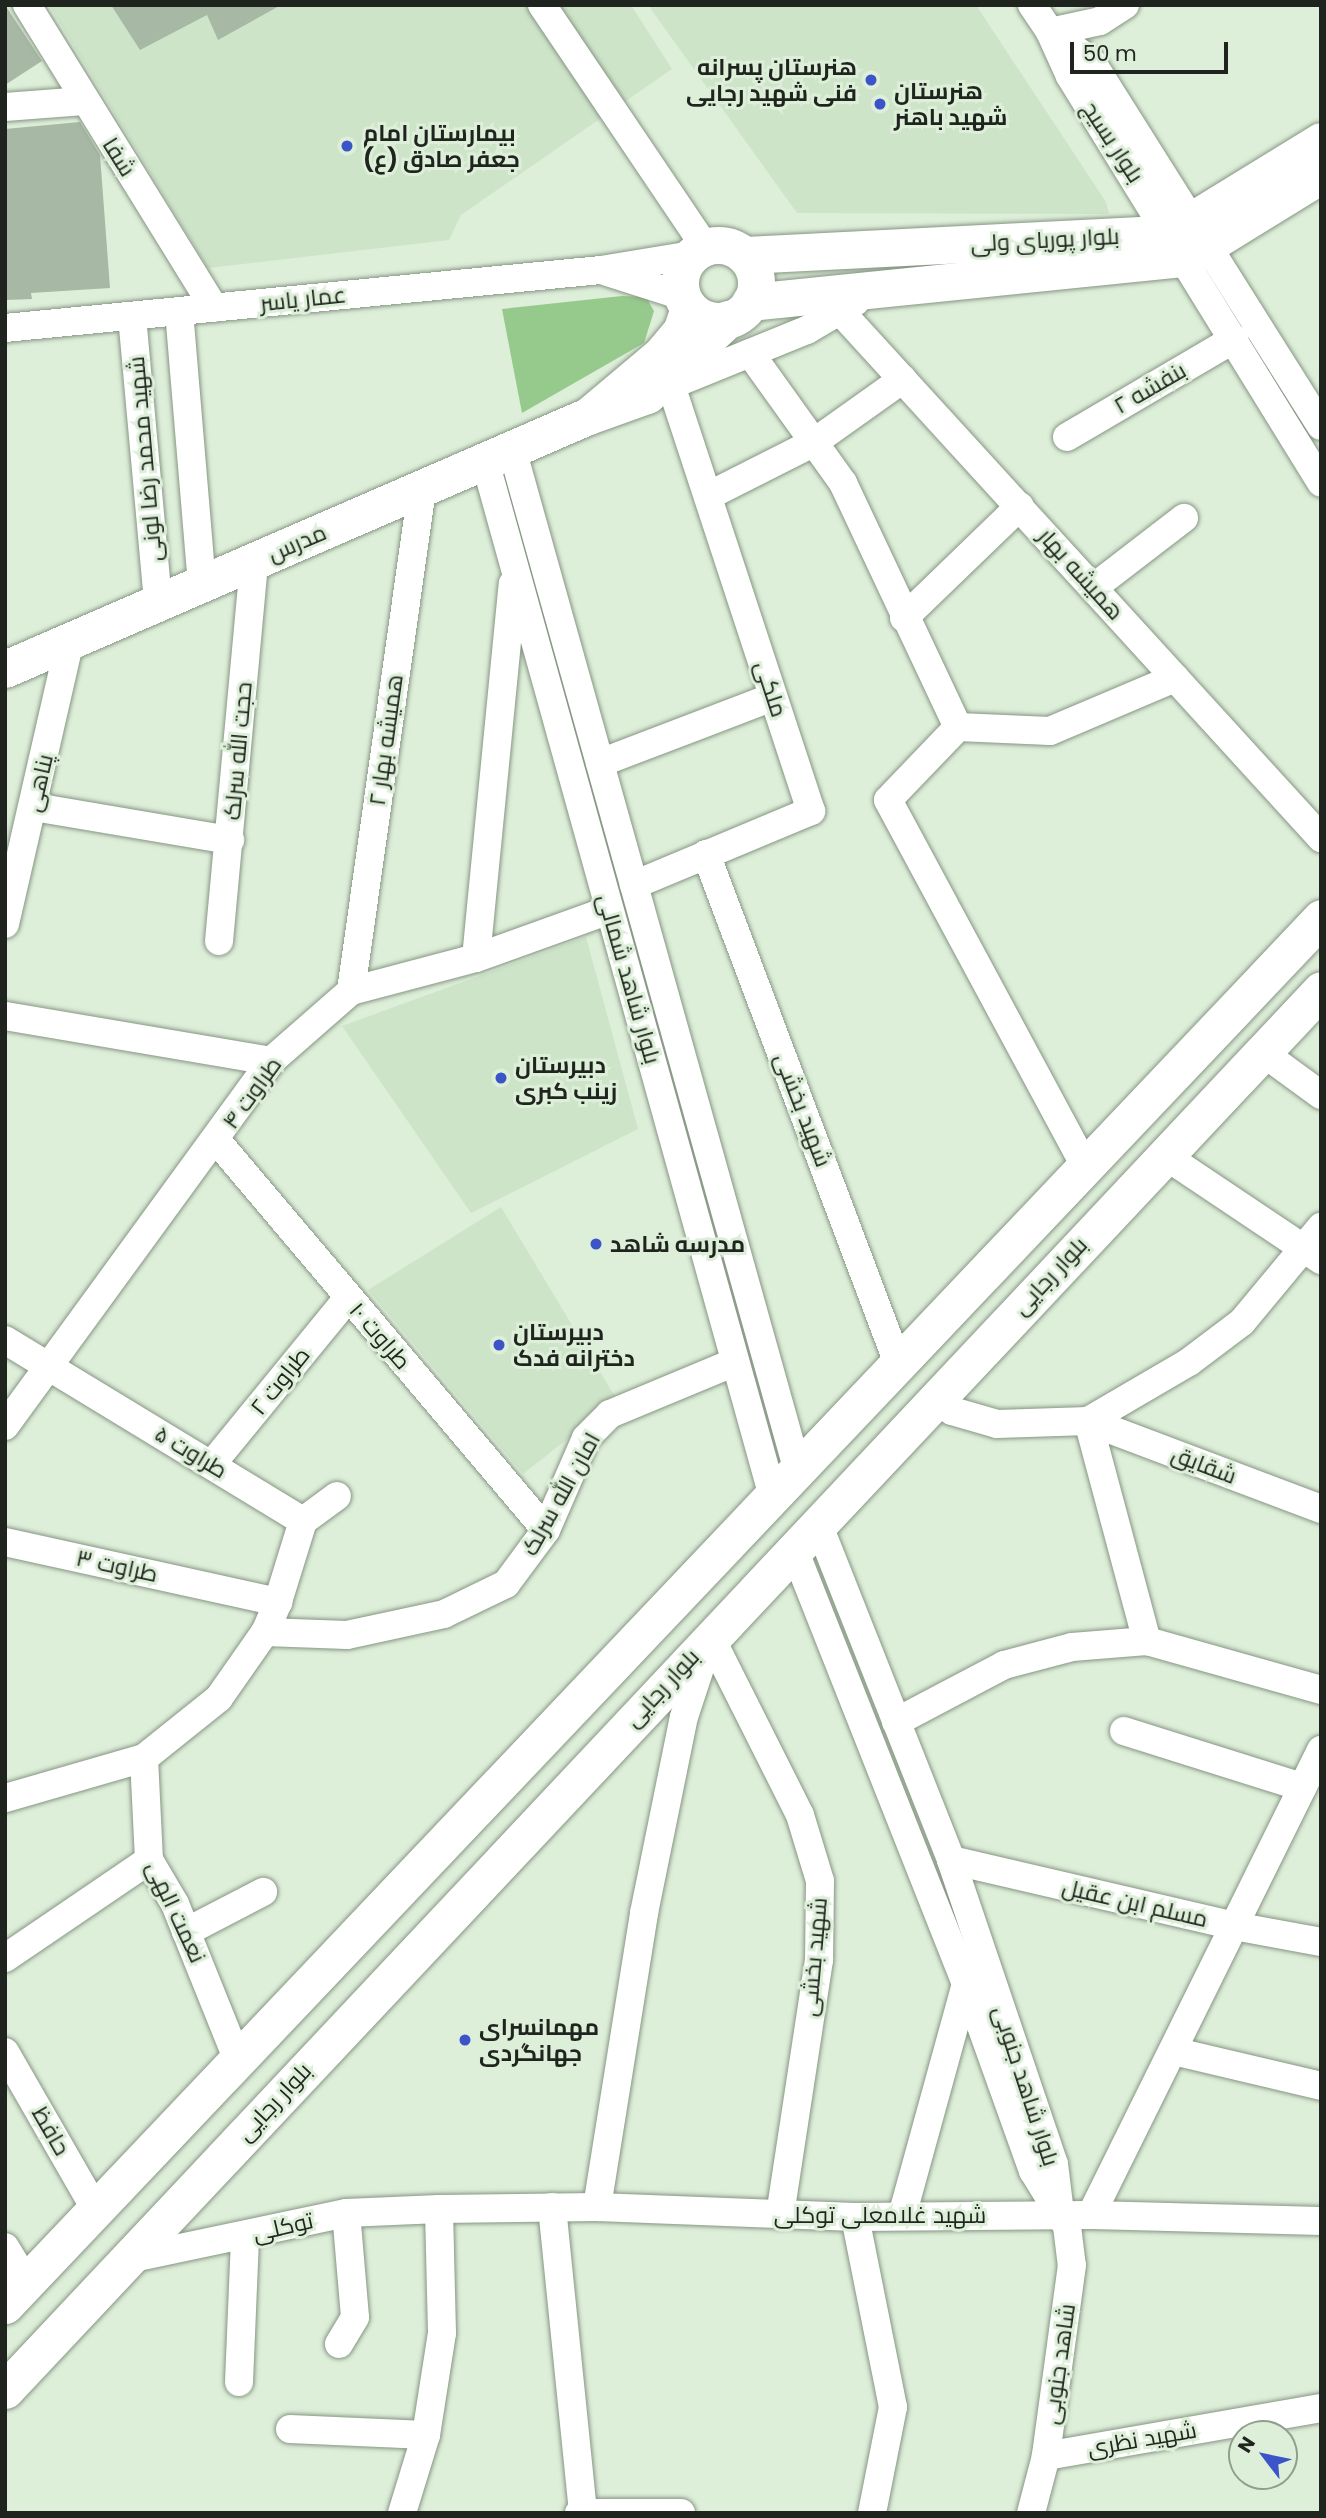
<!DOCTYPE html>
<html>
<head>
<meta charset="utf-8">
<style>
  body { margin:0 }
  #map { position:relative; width:1326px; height:2518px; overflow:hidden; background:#ddeed9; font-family:Poppins,Cairo,sans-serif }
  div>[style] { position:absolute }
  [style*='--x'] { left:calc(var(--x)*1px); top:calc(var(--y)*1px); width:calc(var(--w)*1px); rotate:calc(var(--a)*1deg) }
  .built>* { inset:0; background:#cee4c9 }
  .green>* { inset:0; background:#96ca8c }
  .building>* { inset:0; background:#a7b8a4 }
  .roads { filter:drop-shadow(0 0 2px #869683) drop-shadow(0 0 2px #869683) }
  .minor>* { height:28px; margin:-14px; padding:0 14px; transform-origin:14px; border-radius:14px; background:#fff }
  .major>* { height:37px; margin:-18.5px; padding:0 18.5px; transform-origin:18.5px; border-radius:18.5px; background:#fff }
  .major>.ring { margin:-18.5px; padding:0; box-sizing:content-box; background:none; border:37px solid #fff; border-radius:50% }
  .dots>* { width:19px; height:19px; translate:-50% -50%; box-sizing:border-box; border:4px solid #ddeed9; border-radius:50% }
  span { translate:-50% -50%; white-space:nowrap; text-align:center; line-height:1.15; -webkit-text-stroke:6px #ddeed9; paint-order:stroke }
  .poi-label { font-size:23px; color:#1f251e; font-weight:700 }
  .right { translate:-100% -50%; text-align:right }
  .left { translate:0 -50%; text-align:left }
  .street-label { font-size:23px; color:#1f251e }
  .frame { position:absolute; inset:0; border:7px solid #1f251e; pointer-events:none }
  .north { position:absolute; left:1228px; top:2420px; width:70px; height:70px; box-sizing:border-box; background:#ddeed9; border:2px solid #919e8e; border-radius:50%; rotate:302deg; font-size:19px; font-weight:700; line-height:28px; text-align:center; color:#1f251e }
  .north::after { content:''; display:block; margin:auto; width:24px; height:32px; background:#3b54c7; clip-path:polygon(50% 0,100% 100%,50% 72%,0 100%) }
  .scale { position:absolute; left:1070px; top:42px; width:158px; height:32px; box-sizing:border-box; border:4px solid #1f251e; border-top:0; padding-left:9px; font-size:21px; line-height:24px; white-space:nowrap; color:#1f251e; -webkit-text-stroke:5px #ddeed9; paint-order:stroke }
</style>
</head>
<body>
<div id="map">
  <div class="built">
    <i style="clip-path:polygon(49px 5px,631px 5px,672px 69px,461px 215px,449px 240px,208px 268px)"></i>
    <i style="clip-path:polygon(648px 5px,976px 5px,1106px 202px,1109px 214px,797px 213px)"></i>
    <i style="clip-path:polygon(586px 937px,638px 1129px,471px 1213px,342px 1026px)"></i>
    <i style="clip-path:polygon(501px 1207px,617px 1400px,523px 1474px,368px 1290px)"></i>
  </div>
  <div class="green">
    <i style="clip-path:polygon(622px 296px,646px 297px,654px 311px,644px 343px,522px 413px,502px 309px)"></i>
  </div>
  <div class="building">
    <i style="clip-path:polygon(5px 5px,42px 61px,5px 85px)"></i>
    <i style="clip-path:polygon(111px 5px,281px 5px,218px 40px,207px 15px,140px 50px)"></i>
    <i style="clip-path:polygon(80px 122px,100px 155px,110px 288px,31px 293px,32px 299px,5px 300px,5px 129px)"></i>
  </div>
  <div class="roads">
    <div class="minor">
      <i style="--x:27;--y:5;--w:356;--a:58.3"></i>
      <i style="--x:542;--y:5;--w:292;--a:56"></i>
      <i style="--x:1032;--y:5;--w:32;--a:56"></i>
      <i style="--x:1050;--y:32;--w:48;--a:65.6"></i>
      <i style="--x:1070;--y:76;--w:478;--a:58.3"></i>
      <i style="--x:1050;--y:32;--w:51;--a:-12.4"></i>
      <i style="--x:1100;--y:21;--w:30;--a:-33"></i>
      <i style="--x:1053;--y:33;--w:47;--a:36.4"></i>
      <i style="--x:1091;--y:61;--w:431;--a:57.8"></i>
      <i style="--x:5;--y:107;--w:79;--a:-4.3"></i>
      <i style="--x:607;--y:272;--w:79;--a:17.7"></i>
      <i style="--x:179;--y:311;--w:274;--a:85.2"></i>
      <i style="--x:840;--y:311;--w:714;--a:47.61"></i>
      <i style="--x:132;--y:316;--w:288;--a:84.8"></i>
      <i style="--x:5;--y:328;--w:599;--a:-5.56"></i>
      <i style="--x:601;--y:270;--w:92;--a:-9.4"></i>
      <i style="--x:750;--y:353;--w:160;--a:54.4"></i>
      <i style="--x:843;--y:483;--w:270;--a:64.8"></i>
      <i style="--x:958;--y:727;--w:92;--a:2.5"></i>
      <i style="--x:1050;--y:731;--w:136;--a:-23"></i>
      <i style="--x:659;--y:390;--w:160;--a:-22.1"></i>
      <i style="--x:807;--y:330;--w:56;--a:-30.3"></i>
      <i style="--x:1067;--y:437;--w:194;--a:-30.4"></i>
      <i style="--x:512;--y:449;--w:1061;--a:74.37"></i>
      <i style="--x:485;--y:461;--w:1075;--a:74.46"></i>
      <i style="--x:708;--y:496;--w:118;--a:-26.8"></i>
      <i style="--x:813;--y:443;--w:110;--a:-35.4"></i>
      <i style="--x:1093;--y:588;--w:115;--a:-37.6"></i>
      <i style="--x:904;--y:618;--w:161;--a:-44"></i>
      <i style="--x:958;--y:727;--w:101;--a:133.8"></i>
      <i style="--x:888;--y:800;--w:416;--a:61.7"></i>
      <i style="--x:600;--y:763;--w:185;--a:-20.9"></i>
      <i style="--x:34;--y:807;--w:199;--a:9.6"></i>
      <i style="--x:706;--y:854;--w:547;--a:69.35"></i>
      <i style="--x:634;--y:885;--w:192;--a:-22.7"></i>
      <i style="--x:811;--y:811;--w:448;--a:-108.2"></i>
      <i style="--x:5;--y:924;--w:290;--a:-77.1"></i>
      <i style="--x:219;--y:941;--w:381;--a:-84.7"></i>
      <i style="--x:476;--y:958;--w:376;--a:-84.4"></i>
      <i style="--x:351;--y:991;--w:507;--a:-81.95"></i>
      <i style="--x:5;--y:1016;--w:270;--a:9.6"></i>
      <i style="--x:1262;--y:1052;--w:73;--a:36.1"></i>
      <i style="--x:217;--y:1141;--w:509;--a:49.78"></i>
      <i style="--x:1164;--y:1155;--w:189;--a:33.8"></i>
      <i style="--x:5;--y:1340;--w:349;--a:31.3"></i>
      <i style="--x:303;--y:1521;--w:85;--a:107.2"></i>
      <i style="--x:939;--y:1394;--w:21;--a:53"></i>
      <i style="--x:952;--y:1411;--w:47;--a:16.1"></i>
      <i style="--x:997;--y:1424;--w:91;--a:-1.9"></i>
      <i style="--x:1088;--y:1421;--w:117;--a:-30.3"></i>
      <i style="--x:1189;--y:1362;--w:66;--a:-37"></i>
      <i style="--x:1242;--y:1322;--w:124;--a:-50.3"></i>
      <i style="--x:1088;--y:1421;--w:249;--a:20.7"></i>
      <i style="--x:1088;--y:1421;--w:228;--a:75"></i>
      <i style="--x:5;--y:1426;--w:452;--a:-53.9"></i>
      <i style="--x:271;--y:1061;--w:106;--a:-41.2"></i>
      <i style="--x:351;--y:991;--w:129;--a:-14.8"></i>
      <i style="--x:476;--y:958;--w:141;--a:-19.8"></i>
      <i style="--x:212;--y:1464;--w:215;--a:-50.7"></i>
      <i style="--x:303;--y:1521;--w:42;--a:-36.3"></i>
      <i style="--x:819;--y:1526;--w:359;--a:68.4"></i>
      <i style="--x:951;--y:1860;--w:321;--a:71.3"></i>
      <i style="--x:1054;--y:2164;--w:41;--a:83"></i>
      <i style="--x:5;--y:1542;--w:280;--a:12.4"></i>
      <i style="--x:278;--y:1602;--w:33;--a:113"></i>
      <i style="--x:265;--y:1632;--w:80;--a:124.9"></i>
      <i style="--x:219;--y:1698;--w:96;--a:141.3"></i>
      <i style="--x:144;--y:1758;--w:145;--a:163.9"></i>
      <i style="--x:795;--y:1552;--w:465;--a:68.4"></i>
      <i style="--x:966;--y:1984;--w:199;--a:70.3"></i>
      <i style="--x:1033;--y:2171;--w:65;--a:58.3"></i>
      <i style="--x:1067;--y:2226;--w:39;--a:83"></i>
      <i style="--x:1072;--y:2265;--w:193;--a:97.8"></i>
      <i style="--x:1046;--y:2456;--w:59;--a:104.7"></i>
      <i style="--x:265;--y:1632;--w:82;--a:2.1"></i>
      <i style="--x:347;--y:1635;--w:99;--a:-12.2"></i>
      <i style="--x:444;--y:1614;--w:69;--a:-25.8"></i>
      <i style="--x:506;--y:1584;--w:67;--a:-53.5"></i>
      <i style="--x:546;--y:1530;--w:100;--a:-66.5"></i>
      <i style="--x:586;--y:1438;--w:34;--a:-45"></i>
      <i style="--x:610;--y:1414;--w:135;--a:-22.6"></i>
      <i style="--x:710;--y:1636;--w:200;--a:63.3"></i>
      <i style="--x:800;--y:1815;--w:69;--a:73.1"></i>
      <i style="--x:820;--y:1881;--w:79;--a:90.7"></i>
      <i style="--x:819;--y:1960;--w:258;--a:98.7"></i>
      <i style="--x:896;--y:1722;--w:122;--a:-27.8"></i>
      <i style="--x:1004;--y:1665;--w:70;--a:-14.8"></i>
      <i style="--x:1072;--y:1647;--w:75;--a:-4.6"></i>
      <i style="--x:1147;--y:1641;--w:181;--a:15.7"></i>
      <i style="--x:1124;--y:1731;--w:187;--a:17.5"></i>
      <i style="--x:144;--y:1758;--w:102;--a:87.2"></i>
      <i style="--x:149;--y:1860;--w:51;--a:59.4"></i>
      <i style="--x:175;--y:1904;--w:169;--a:68.1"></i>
      <i style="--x:951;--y:1860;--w:291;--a:13.1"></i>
      <i style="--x:1234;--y:1926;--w:88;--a:10.4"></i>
      <i style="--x:186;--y:1932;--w:87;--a:-27.5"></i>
      <i style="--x:5;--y:1958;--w:174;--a:-34.2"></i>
      <i style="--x:1173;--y:2051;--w:152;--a:13.3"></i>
      <i style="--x:5;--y:2052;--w:182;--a:60.1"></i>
      <i style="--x:552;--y:2207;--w:308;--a:84.2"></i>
      <i style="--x:597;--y:2207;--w:298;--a:-80.9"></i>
      <i style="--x:644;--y:1913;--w:200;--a:-78.5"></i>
      <i style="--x:684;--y:1717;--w:74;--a:-71.8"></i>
      <i style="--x:1091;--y:2215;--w:519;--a:-63.68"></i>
      <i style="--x:902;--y:2216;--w:241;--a:-74.6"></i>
      <i style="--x:855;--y:2217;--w:194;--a:78.7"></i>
      <i style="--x:893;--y:2407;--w:108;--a:101.2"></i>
      <i style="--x:5;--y:2247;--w:42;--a:58.6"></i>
      <i style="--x:128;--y:2259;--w:223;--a:-11.9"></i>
      <i style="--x:346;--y:2213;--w:93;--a:-2.5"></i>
      <i style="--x:439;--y:2209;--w:158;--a:-0.7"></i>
      <i style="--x:597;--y:2207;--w:258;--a:2.2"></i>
      <i style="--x:855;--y:2217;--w:236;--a:-0.5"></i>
      <i style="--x:1091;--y:2215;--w:230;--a:1.5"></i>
      <i style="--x:339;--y:2344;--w:31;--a:-59"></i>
      <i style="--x:355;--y:2317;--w:104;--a:-94.9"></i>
      <i style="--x:239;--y:2382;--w:146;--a:-87.6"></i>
      <i style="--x:290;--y:2429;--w:136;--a:2.5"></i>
      <i style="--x:1046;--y:2456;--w:279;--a:-9.9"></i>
      <i style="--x:402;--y:2513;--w:82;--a:-72.9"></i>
      <i style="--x:426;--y:2435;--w:103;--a:-81.1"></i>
      <i style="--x:442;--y:2333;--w:124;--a:-91.4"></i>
      <i style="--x:579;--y:2513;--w:102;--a:0"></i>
    </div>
    <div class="major">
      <i class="ring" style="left:680px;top:245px;width:39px;height:39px"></i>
      <i style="--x:744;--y:255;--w:428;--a:-2.9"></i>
      <i style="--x:1171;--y:233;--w:176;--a:-31.5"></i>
      <i style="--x:750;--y:302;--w:438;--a:-5.8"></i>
      <i style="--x:1186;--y:258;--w:158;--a:-31.6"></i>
      <i style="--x:689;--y:308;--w:24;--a:109"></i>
      <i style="--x:681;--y:331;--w:30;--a:130"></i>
      <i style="--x:662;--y:354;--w:97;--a:140"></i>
      <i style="--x:588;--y:416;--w:63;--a:-19.6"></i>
      <i style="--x:647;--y:395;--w:111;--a:-43.2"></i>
      <i style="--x:5;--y:669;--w:636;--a:-23.46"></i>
      <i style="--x:5;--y:2305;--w:1912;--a:-46.5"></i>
      <i style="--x:5;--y:2390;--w:1921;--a:-46.77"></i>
    </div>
  </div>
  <div class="dots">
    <i style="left:871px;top:80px;background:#3b54c7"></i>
    <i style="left:880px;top:104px;background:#3b54c7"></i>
    <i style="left:347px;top:146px;background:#3b54c7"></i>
    <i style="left:501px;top:1078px;background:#3b54c7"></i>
    <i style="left:596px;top:1244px;background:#3b54c7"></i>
    <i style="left:499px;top:1345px;background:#3b54c7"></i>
    <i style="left:465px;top:2040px;background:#3b54c7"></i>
  </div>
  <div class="poi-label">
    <span class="right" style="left:857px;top:80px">هنرستان پسرانه<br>فنی شهید رجایی</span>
    <span class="left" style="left:894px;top:104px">هنرستان<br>شهید باهنر</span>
    <span class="left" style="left:363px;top:146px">بیمارستان امام<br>جعفر صادق (ع)</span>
    <span class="left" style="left:515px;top:1078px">دبیرستان<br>زینب کبری</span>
    <span class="left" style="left:610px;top:1244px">مدرسه شاهد</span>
    <span class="left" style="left:513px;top:1345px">دبیرستان<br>دخترانه فدک</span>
    <span class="left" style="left:479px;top:2040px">مهمانسرای<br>جهانگردی</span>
  </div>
  <div class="street-label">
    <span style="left:1113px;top:142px;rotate:57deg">بلوار بسیج</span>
    <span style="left:119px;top:157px;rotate:58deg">شفا</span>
    <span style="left:1045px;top:240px;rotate:-3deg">بلوار پوریای ولی</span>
    <span style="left:303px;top:299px;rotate:-6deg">عمار یاسر</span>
    <span style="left:1150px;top:388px;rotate:-30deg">بنفشه ۲</span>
    <span style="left:145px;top:459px;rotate:-95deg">شهید محمد رضا لونی</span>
    <span style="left:297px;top:543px;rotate:-23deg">مدرس</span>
    <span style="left:1081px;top:574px;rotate:48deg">همیشه بهار</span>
    <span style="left:771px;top:689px;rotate:72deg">ملکی</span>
    <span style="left:386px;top:740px;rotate:-82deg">همیشه بهار ۲</span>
    <span style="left:238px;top:751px;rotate:-85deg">حجت الله سرلک</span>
    <span style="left:39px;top:783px;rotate:-77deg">پناهی</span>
    <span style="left:629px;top:979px;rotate:74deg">بلوار شاهد شمالی</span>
    <span style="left:252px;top:1093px;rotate:-54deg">طراوت ۴</span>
    <span style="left:803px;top:1110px;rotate:69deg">شهید بخشی</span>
    <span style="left:1050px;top:1276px;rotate:-47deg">بلوار رجایی</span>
    <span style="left:380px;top:1336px;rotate:49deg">طراوت ۱۰</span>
    <span style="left:280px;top:1381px;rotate:-51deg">طراوت ۲</span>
    <span style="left:191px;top:1452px;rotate:31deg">طراوت ۵</span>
    <span style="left:1204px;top:1465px;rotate:21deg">شقایق</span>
    <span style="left:561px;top:1494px;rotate:-61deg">امان الله سرلک</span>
    <span style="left:117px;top:1566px;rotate:12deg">طراوت ۳</span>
    <span style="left:662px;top:1688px;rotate:-47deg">بلوار رجایی</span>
    <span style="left:1135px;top:1903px;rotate:13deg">مسلم ابن عقیل</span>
    <span style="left:176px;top:1912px;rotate:65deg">نعمت الهی</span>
    <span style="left:814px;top:1957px;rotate:-85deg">شهید بخشی</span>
    <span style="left:1026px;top:2086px;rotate:72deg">بلوار شاهد جنوبی</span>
    <span style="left:274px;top:2102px;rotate:-47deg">بلوار رجایی</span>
    <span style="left:51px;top:2131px;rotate:60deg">حافظ</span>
    <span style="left:880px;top:2215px">شهید غلامعلی توکلی</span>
    <span style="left:283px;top:2227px;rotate:-13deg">توکلی</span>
    <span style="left:1059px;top:2364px;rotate:-82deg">شاهد جنوبی</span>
    <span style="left:1142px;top:2439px;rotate:-10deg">شهید نظری</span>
  </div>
  <div class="frame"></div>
  <div class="north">N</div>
  <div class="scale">50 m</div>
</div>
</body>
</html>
